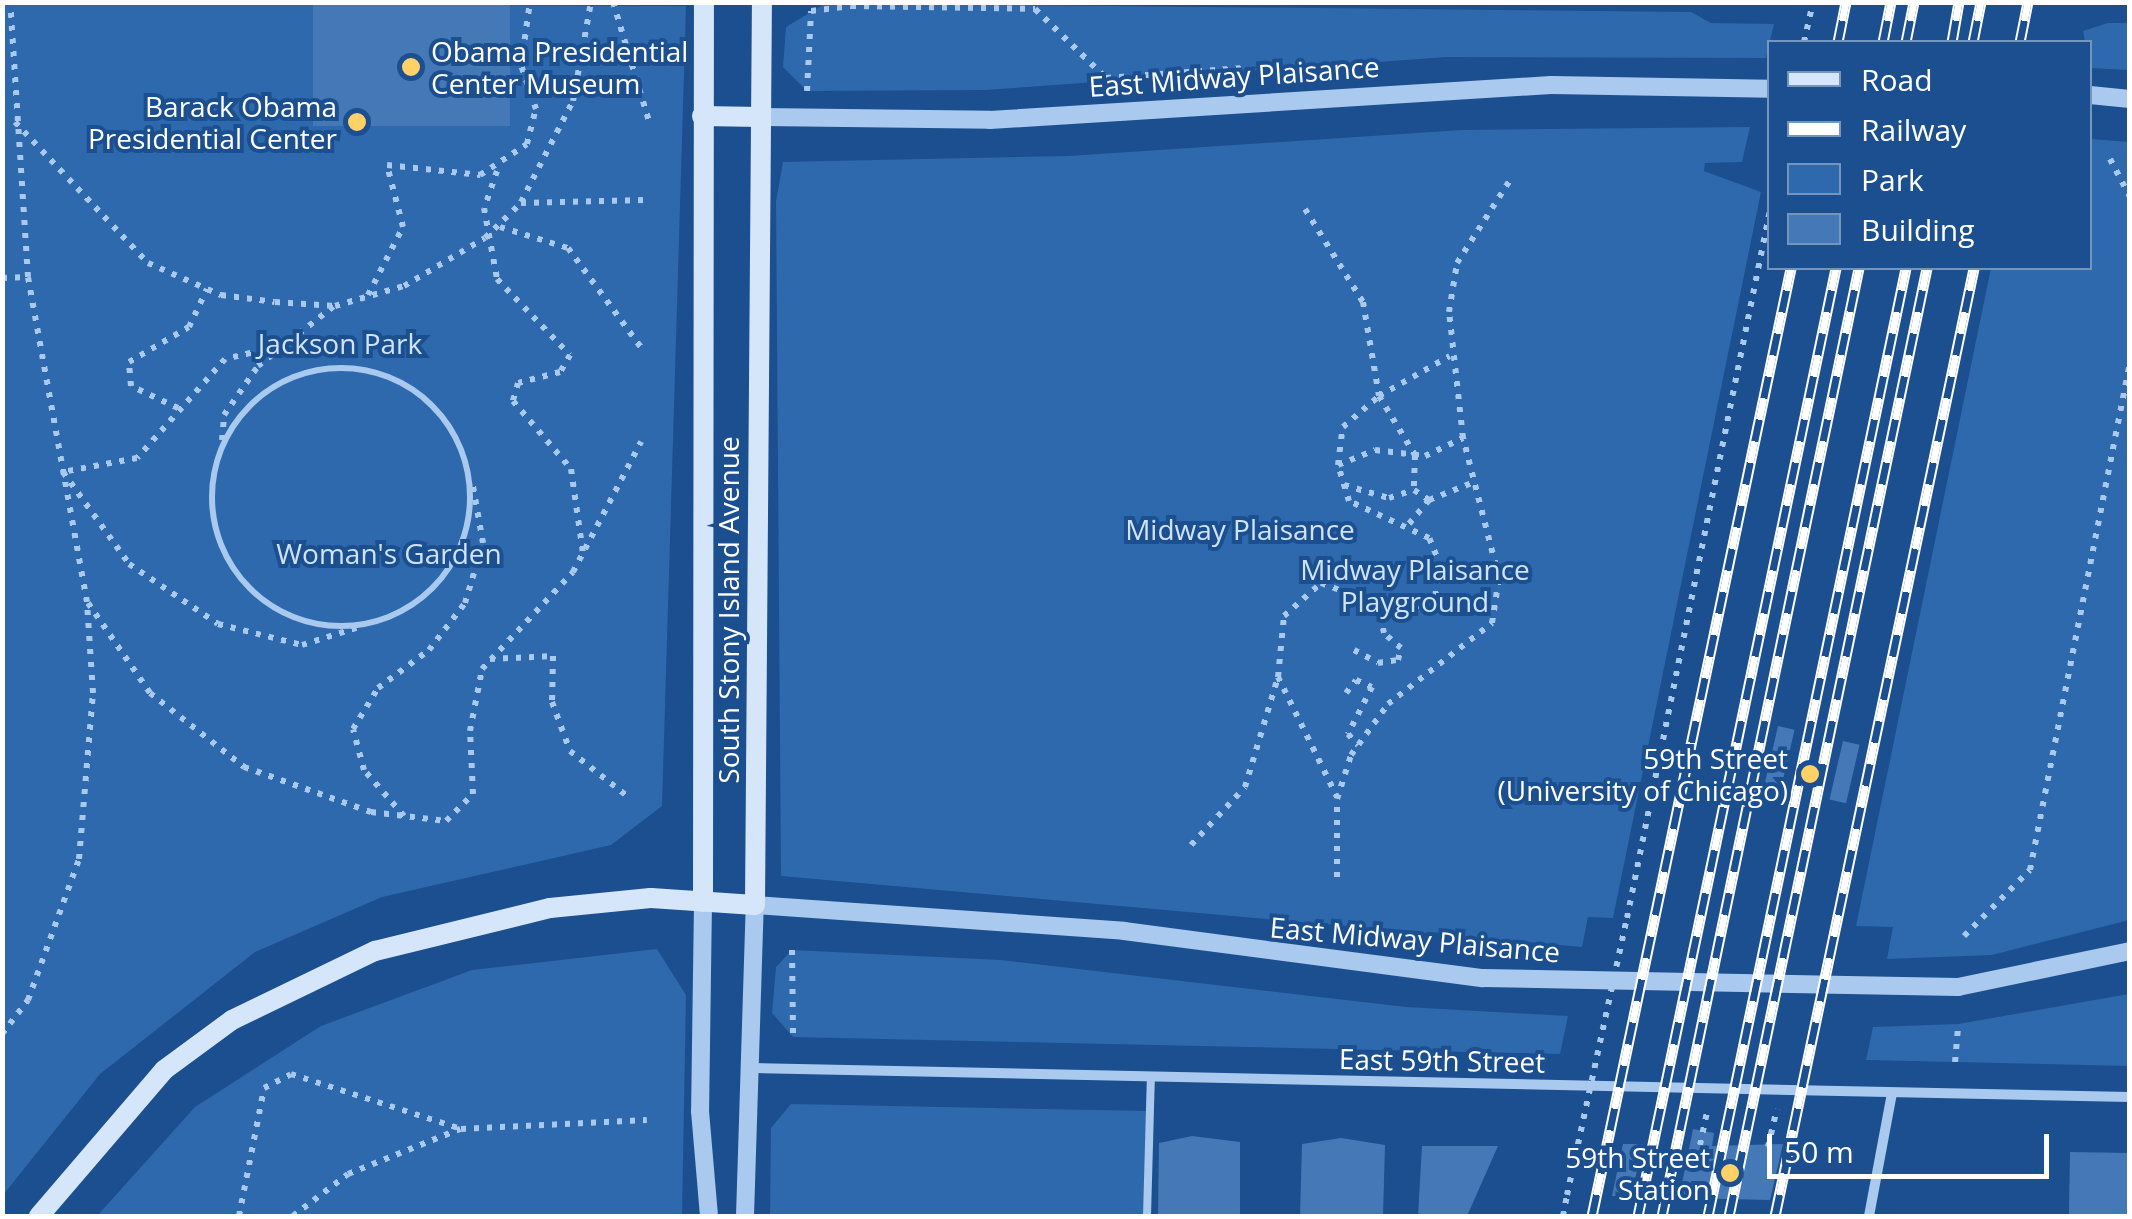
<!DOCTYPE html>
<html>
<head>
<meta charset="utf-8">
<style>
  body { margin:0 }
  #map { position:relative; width:2132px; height:1219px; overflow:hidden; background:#1b4f8f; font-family:"Open Sans",sans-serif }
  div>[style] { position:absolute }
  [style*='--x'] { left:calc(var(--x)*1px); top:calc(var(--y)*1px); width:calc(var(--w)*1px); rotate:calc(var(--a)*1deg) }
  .green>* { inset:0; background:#2e69ad }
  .building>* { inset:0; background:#4478b7; transform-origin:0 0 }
  .path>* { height:6px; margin-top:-3px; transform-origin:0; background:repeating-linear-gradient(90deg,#a9c9ee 0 5px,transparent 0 13px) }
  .path>.ring { margin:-3px; padding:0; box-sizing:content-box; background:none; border:6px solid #a9c9ee; border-radius:50% }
  .service>* { height:8px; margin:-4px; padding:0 4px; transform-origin:4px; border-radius:4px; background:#a9c9ee }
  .minor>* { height:10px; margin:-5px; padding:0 5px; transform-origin:5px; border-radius:5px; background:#a9c9ee }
  .tertiary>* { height:18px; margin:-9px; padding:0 9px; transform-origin:9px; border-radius:9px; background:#a9c9ee }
  .secondary>* { height:20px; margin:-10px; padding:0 10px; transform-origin:10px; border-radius:10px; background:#d6e6fa }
  .rail>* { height:11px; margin-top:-5.5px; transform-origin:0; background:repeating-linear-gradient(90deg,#1b4f8f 0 22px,#fff 0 44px); box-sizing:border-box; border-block:2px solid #fff }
  .path-bridge>* { height:6px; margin-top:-3px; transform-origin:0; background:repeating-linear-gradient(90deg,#a9c9ee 0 5px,transparent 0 13px) }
  .dots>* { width:28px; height:28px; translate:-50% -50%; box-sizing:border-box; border:5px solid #1b4f8f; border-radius:50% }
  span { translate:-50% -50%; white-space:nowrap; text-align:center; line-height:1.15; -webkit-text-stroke:8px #1b4f8f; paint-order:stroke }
  .poi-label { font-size:28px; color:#fff }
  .left { translate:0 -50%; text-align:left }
  .right { translate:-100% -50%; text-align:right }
  .street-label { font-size:28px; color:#fff }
  .park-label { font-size:28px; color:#cfe3fa }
  .frame { position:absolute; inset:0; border:5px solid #fff; pointer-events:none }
  .legend { position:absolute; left:1767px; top:40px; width:325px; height:230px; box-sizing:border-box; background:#1b4f8f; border:2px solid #7695bc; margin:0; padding:12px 18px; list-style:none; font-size:30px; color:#fff }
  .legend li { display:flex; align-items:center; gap:20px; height:50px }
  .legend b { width:50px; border:2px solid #7695bc }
  .scale { position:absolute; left:1767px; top:1134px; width:282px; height:45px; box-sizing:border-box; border:5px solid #fff; border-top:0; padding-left:12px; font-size:30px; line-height:35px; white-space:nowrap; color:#fff; -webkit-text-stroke:8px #1b4f8f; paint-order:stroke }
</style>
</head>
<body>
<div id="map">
  <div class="green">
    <i style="clip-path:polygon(3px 3px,686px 6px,662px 806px,611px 845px,382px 897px,255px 952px,100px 1074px,3px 1195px)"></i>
    <i style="clip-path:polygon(826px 3px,1691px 12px,1711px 23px,1774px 24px,1766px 58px,1447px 57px,985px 90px,807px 91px,783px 67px,786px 27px)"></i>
    <i style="clip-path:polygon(2108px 23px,2129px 23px,2129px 70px,2090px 68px,2083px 31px)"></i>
    <i style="clip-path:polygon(1750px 127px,1742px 162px,1705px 163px,1704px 171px,1761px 192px,1613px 918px,1588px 917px,1582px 947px,781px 876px,776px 201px,783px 162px,1069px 156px,1462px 130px)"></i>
    <i style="clip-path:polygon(2090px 139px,2129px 142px,2129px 920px,1992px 955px,1887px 959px,1893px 927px,1856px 926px,1991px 268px,2090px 268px)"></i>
    <i style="clip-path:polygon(657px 949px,686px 995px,682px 1216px,97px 1216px,195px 1107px,321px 1026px,472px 970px)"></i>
    <i style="clip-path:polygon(792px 950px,1000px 960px,1406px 1007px,1568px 1016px,1560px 1054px,793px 1037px,772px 1013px,776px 967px)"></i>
    <i style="clip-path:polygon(2129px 994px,2129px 1066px,1866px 1060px,1873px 1027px,1958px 1024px)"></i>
    <i style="clip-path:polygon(791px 1104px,1150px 1111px,1147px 1216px,770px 1216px,771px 1128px)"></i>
  </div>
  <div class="building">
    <i style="left:313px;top:2px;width:197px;height:124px"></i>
    <i style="left:1778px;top:726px;width:17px;height:59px;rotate:13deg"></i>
    <i style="left:1843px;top:741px;width:17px;height:60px;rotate:13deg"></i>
    <i style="clip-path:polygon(1693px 1129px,1714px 1133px,1712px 1146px,1783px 1144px,1770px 1200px,1679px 1198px)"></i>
    <i style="clip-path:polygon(1192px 1136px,1240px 1142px,1240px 1216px,1158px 1216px,1159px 1143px)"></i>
    <i style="clip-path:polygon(1341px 1138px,1385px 1145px,1383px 1216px,1300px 1216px,1302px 1144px)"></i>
    <i style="clip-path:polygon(1623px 1144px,1643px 1144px,1631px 1197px,1612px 1196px)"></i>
    <i style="clip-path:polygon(1422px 1146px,1498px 1146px,1467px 1216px,1418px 1216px)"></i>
    <i style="left:2070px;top:1152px;width:60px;height:64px;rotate:1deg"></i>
  </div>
  <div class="path">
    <i style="--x:613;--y:2;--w:124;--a:73.2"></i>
    <i style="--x:1804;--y:42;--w:41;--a:-77.3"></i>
    <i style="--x:807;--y:91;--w:80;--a:-87.1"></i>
    <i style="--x:811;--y:11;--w:40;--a:-7.1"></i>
    <i style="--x:851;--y:6;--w:184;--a:0.9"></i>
    <i style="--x:1035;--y:9;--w:99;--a:44.2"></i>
    <i style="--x:1106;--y:78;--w:137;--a:-4.2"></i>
    <i style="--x:15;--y:122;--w:194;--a:46.7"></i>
    <i style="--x:148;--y:263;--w:80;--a:23.7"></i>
    <i style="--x:221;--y:295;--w:54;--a:7.4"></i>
    <i style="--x:275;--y:302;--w:60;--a:3.8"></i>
    <i style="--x:335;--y:306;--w:72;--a:-16.2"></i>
    <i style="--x:404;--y:286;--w:94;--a:-30.7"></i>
    <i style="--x:485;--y:238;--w:50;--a:-44.2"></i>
    <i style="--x:521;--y:203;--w:124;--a:-1.4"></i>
    <i style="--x:2110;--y:159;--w:43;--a:62.2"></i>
    <i style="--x:497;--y:171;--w:39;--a:109"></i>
    <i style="--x:484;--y:208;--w:72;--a:79.6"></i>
    <i style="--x:497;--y:279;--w:105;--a:46.2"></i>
    <i style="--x:570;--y:355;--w:20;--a:120"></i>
    <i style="--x:560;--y:372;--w:43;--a:165.3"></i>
    <i style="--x:518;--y:383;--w:19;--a:106"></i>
    <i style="--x:513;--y:401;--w:89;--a:49.5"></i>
    <i style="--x:571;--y:469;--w:85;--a:81.9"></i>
    <i style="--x:521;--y:202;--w:114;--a:-62.8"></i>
    <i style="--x:573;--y:101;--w:101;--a:-79.7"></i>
    <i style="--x:1305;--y:209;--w:110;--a:58.1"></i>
    <i style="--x:1363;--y:302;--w:95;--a:80.3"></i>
    <i style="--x:1379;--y:396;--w:81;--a:-29.4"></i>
    <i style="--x:500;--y:227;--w:71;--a:17.2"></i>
    <i style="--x:568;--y:248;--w:127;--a:53.7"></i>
    <i style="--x:2;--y:278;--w:26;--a:-2"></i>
    <i style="--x:368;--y:295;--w:76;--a:-62.8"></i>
    <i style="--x:403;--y:227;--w:64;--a:-104.5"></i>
    <i style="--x:387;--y:165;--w:94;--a:6.1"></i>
    <i style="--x:480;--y:175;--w:56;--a:-33.4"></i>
    <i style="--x:527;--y:144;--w:36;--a:-76"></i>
    <i style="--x:536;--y:109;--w:46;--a:-108.8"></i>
    <i style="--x:521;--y:65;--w:64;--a:-81.9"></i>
    <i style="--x:276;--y:347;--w:52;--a:166.8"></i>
    <i style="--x:225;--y:359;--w:132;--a:131.6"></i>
    <i style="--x:137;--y:458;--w:75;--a:169.3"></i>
    <i style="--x:63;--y:472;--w:113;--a:54.3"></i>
    <i style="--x:129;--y:564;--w:107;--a:34"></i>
    <i style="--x:218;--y:624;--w:87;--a:14"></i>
    <i style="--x:302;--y:645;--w:57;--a:-17.5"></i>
    <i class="ring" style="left:212px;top:368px;width:252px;height:252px"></i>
    <i style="--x:178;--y:408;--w:52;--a:-154.9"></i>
    <i style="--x:131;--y:386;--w:24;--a:-95"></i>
    <i style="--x:129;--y:362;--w:69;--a:-30.3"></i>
    <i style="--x:189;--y:327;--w:42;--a:-64.7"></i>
    <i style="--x:222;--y:440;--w:25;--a:-85"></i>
    <i style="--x:224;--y:415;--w:60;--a:-55.2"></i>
    <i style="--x:258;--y:366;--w:97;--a:-38.3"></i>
    <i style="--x:1338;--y:465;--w:40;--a:-22"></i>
    <i style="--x:1375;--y:450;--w:50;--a:6.8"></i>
    <i style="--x:1425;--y:456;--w:42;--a:-25.3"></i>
    <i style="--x:1344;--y:485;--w:47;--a:16.1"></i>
    <i style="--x:1389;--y:498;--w:26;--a:-18"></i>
    <i style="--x:1429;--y:500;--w:48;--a:-21.8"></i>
    <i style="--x:88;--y:603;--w:109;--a:55.4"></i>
    <i style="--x:150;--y:693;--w:120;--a:38.2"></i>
    <i style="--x:244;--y:767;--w:135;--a:19.5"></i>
    <i style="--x:371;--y:812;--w:76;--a:6.8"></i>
    <i style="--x:446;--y:821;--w:38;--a:-45"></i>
    <i style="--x:473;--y:794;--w:63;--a:-92.7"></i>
    <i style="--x:470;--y:731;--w:63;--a:-79"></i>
    <i style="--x:482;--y:669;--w:133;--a:-46.8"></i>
    <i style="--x:573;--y:572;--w:147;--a:-62.4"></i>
    <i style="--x:1354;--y:650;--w:27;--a:28"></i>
    <i style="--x:1378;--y:663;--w:20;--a:-9"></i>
    <i style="--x:1398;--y:660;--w:12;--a:-76"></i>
    <i style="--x:1401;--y:648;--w:23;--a:-139"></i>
    <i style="--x:1384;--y:633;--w:30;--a:-102"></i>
    <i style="--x:490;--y:659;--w:63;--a:-2.7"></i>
    <i style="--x:553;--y:656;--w:46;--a:91.2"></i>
    <i style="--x:552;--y:702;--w:52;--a:69.8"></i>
    <i style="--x:570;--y:751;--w:73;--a:38.3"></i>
    <i style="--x:1278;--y:677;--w:61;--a:-84.4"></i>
    <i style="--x:1284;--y:616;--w:50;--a:-41.7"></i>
    <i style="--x:1321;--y:583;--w:65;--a:20.7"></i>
    <i style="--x:1382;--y:606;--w:32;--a:4"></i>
    <i style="--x:1414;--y:608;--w:24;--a:-30"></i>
    <i style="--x:1435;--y:596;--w:30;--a:-78"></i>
    <i style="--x:1441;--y:567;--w:31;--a:-112"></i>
    <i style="--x:1429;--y:538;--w:88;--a:-155.2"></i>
    <i style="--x:1349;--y:501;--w:38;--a:-107"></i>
    <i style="--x:1338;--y:465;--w:38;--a:-83"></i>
    <i style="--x:1343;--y:427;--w:48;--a:-40.7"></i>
    <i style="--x:1379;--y:396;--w:69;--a:58.6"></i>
    <i style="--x:1415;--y:455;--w:35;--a:92"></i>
    <i style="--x:1414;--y:490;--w:18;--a:34"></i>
    <i style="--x:1429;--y:500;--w:33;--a:130"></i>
    <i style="--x:1346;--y:693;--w:16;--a:-52"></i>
    <i style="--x:1356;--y:680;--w:17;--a:24"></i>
    <i style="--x:1372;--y:687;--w:53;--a:117.1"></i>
    <i style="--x:1348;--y:734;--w:15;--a:48"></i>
    <i style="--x:404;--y:816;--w:61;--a:-131"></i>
    <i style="--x:364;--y:770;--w:42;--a:-105"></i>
    <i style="--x:353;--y:729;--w:48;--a:-58.6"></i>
    <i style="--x:378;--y:688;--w:64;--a:-36.7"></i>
    <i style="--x:429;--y:650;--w:59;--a:-52.5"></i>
    <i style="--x:465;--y:603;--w:63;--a:-73.3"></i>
    <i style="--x:483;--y:543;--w:58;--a:-100"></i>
    <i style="--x:1191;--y:845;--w:79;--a:-47"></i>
    <i style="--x:1245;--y:787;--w:115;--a:-73.3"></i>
    <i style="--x:1278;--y:677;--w:134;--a:63.8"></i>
    <i style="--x:1337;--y:877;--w:78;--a:-90"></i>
    <i style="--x:1337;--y:799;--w:46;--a:-72.3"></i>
    <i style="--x:1351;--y:755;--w:63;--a:-54"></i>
    <i style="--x:1388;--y:704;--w:132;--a:-37.9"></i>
    <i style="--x:1492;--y:623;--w:46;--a:-81.2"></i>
    <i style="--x:1499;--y:578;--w:145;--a:-104.4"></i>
    <i style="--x:1463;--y:438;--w:127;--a:-96.3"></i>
    <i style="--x:1449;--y:312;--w:50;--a:-80.7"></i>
    <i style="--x:1457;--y:263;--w:98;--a:-57.4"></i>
    <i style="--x:1627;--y:918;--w:722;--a:-78.58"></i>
    <i style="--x:1964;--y:936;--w:93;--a:-45"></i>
    <i style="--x:2030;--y:870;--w:518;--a:-78.86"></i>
    <i style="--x:792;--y:950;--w:87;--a:89.3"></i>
    <i style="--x:2;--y:1034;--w:43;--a:-52.6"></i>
    <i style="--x:28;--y:1000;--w:150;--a:-70.1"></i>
    <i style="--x:79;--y:859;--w:167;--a:-85.2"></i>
    <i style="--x:93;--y:693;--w:91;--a:-93.8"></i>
    <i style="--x:87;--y:602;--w:330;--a:-100.3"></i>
    <i style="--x:28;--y:277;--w:276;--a:-93.7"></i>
    <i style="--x:1955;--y:1062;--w:38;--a:-85"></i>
    <i style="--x:1700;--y:1145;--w:34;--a:-78"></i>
    <i style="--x:1768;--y:1147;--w:39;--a:-77"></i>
    <i style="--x:239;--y:1216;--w:130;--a:-78.9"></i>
    <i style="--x:264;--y:1088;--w:30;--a:-27"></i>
    <i style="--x:291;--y:1074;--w:179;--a:17.9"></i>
    <i style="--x:461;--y:1129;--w:186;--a:-2.8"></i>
    <i style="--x:293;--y:1216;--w:69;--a:-37.4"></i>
    <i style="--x:348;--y:1174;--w:121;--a:-21.9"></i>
    <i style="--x:1563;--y:1216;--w:21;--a:-79"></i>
  </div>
  <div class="service">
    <i style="--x:1147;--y:1216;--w:140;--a:-88.4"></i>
  </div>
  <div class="minor">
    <i style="--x:754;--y:1068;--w:1376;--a:1.21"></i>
    <i style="--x:1869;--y:1216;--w:125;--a:-79.4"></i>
  </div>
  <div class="tertiary">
    <i style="--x:2090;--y:95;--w:40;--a:5.7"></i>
    <i style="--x:760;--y:117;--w:230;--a:0.7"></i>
    <i style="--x:990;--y:120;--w:562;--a:-3.57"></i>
    <i style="--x:1551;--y:85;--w:219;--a:1"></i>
    <i style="--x:703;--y:902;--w:209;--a:90.8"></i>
    <i style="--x:700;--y:1111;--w:105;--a:85.1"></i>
    <i style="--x:745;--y:1216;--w:311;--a:-88.2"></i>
    <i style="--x:755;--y:905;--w:370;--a:4"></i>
    <i style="--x:1124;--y:931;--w:362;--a:7.5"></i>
    <i style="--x:1483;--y:978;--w:475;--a:1.1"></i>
    <i style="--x:1958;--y:987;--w:176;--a:-11.8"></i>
  </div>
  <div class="secondary">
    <i style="--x:702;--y:116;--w:58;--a:1"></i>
    <i style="--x:703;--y:902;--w:900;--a:-89.94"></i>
    <i style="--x:39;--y:1216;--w:192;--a:-49.4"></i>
    <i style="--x:164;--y:1070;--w:84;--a:-36.3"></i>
    <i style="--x:232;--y:1020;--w:159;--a:-25.8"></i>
    <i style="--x:375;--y:951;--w:180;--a:-13.8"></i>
    <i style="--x:550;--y:908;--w:101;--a:-5.7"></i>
    <i style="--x:651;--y:898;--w:104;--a:3.9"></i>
    <i style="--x:755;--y:905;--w:903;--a:-89.56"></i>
  </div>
  <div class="rail">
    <i style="--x:1838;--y:42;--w:41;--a:-78.7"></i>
    <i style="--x:1883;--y:42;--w:41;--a:-78.7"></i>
    <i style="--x:1906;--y:42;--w:41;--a:-78.7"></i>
    <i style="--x:1952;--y:42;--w:41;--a:-80.1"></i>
    <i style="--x:1973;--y:42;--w:41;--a:-78.7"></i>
    <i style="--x:2020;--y:42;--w:41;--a:-78.7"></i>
    <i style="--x:1592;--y:1216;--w:969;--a:-78.14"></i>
    <i style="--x:1638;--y:1216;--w:968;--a:-78.2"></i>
    <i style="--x:1662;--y:1216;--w:968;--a:-78.26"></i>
    <i style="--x:1708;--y:1216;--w:968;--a:-78.2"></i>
    <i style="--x:1729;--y:1216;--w:968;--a:-78.2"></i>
    <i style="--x:1775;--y:1216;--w:969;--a:-78.14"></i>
  </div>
  <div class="path-bridge">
    <i style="--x:1567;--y:1195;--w:283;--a:-77.8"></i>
  </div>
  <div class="dots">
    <i style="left:411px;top:67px;background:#ffd166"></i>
    <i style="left:357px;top:122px;background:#ffd166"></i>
    <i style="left:1810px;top:774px;background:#ffd166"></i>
    <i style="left:1730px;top:1173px;background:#ffd166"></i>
  </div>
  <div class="poi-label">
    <span class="left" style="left:431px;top:67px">Obama Presidential<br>Center Museum</span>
    <span class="right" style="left:337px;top:122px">Barack Obama<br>Presidential Center</span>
    <span class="right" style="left:1788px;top:774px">59th Street<br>(University of Chicago)</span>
    <span class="right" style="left:1710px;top:1173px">59th Street<br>Station</span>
  </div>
  <div class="street-label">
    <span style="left:1234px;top:76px;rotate:-4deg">East Midway Plaisance</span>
    <span style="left:728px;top:610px;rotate:-90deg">South Stony Island Avenue</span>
    <span style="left:1415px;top:939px;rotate:5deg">East Midway Plaisance</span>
    <span style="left:1442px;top:1060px;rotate:1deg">East 59th Street</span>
  </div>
  <div class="park-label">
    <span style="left:340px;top:343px">Jackson Park</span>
    <span style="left:1240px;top:529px">Midway Plaisance</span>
    <span style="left:389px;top:553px">Woman's Garden</span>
    <span style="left:1415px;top:585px">Midway Plaisance<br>Playground</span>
  </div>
  <div class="frame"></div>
  <ul class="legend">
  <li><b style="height:12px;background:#d6e6fa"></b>Road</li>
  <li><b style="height:12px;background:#fff"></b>Railway</li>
  <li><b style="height:28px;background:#2e69ad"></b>Park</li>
  <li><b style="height:28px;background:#4478b7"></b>Building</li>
  </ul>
  <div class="scale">50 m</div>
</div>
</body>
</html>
